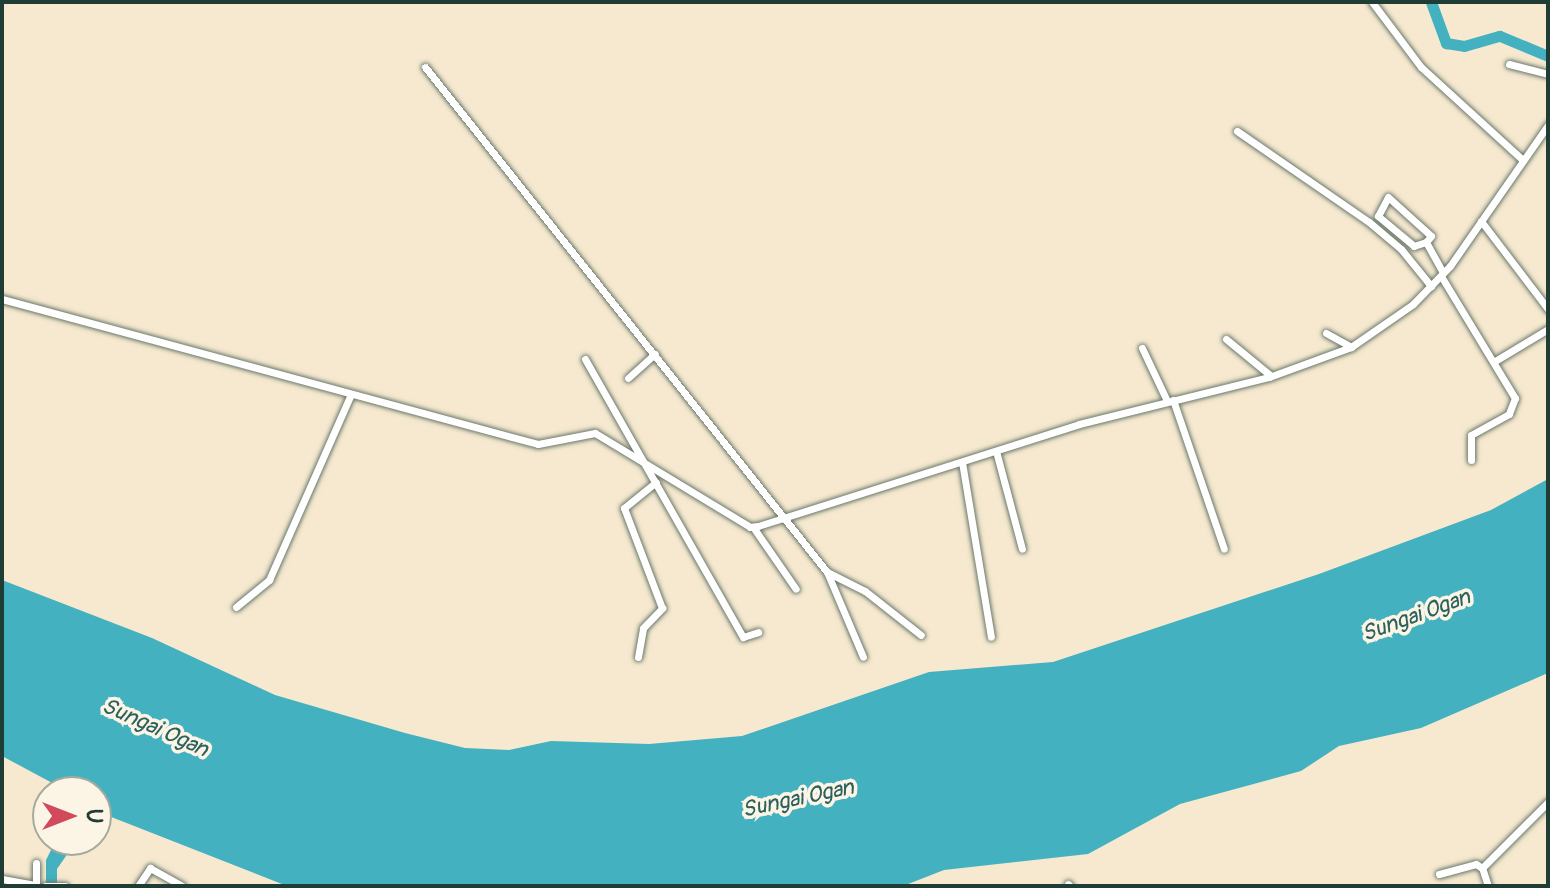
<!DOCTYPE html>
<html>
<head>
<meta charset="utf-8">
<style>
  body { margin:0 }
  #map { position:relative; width:1550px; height:888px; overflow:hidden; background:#f6e9d0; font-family:Pangolin,sans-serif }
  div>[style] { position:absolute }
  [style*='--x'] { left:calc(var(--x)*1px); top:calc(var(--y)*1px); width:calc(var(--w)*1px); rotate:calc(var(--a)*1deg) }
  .water>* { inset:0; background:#43b1bf }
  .river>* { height:11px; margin:-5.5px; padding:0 5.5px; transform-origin:5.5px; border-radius:5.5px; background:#43b1bf }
  .roads { filter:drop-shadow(0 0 2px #6a796b) drop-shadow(0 0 2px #6a796b) }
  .minor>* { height:7px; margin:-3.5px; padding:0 3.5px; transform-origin:3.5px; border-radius:3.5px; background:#fff }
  span { translate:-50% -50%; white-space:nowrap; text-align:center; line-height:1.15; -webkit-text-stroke:7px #fcf5e5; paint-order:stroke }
  .water-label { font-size:22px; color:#2a605e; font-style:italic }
  .frame { position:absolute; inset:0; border:4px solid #1f3d34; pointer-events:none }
  .north { position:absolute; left:32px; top:776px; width:80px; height:80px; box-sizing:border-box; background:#fcf5e5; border:2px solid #a4ab9e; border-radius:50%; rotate:90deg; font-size:22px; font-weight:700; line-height:32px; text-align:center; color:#1f3d34 }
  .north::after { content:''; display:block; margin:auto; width:28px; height:36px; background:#d1495b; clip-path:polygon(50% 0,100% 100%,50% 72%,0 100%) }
</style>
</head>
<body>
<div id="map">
  <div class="water">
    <i style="clip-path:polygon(1548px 479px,1548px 673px,1421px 728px,1339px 746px,1301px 771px,1180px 804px,1088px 854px,944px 870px,903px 886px,287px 886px,96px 811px,96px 792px,69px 792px,2px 756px,2px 580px,152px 638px,275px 695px,405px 733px,465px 748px,509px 750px,551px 741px,649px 744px,742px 736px,929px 672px,1053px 662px,1319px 574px,1491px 510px)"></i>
    <i style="clip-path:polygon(56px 840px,77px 840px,57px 869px,57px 886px,46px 886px,46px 860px)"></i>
  </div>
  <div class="river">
    <i style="--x:1431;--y:2;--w:44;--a:69.9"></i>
    <i style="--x:1446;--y:43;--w:18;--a:9"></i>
    <i style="--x:1464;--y:46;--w:37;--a:-16"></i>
    <i style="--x:1500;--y:36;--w:52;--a:22.6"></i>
  </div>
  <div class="roads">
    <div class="minor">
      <i style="--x:1372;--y:2;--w:81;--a:53"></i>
      <i style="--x:1421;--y:67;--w:138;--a:42.4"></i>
      <i style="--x:1509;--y:64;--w:40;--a:14.4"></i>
      <i style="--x:425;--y:67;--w:645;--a:51.48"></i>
      <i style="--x:827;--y:572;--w:92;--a:67"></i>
      <i style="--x:1237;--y:131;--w:160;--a:34.6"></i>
      <i style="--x:1369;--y:222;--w:42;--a:40.2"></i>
      <i style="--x:1401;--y:249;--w:48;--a:51"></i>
      <i style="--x:1481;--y:221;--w:111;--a:52.7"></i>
      <i style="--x:1426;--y:242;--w:13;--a:162"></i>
      <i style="--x:1414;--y:246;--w:47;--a:-140.2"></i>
      <i style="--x:1378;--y:216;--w:21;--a:-62"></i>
      <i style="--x:1388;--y:197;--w:58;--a:42.2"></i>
      <i style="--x:1431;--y:236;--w:8;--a:130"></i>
      <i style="--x:1426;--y:242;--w:35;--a:61"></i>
      <i style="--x:1441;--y:276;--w:143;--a:58.8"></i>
      <i style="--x:1515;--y:398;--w:17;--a:111"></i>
      <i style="--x:1509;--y:414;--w:43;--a:151.1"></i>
      <i style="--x:1471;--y:435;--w:25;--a:90"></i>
      <i style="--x:2;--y:299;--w:555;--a:15.14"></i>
      <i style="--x:538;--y:444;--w:58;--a:-10.9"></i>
      <i style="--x:595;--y:433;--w:181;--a:31.2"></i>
      <i style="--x:750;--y:527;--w:8;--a:-7"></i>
      <i style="--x:758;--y:526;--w:337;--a:-17.6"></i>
      <i style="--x:1079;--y:424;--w:196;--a:-13.9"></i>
      <i style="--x:1269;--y:377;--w:87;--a:-20.1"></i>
      <i style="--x:1351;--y:347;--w:75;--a:-34.7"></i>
      <i style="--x:1413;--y:304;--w:53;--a:-45.8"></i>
      <i style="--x:1450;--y:266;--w:172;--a:-55.2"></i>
      <i style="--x:1326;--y:333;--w:29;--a:29"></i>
      <i style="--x:1226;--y:339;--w:58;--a:39.4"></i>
      <i style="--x:1142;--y:348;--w:59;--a:64.7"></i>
      <i style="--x:585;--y:359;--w:320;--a:60.4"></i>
      <i style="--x:743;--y:637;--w:16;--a:-18"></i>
      <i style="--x:1495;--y:361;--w:62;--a:-31.1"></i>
      <i style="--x:628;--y:378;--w:36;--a:-42"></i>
      <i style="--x:1173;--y:400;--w:157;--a:71.1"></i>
      <i style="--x:996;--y:451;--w:101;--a:75.1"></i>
      <i style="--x:962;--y:462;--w:177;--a:80.6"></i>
      <i style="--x:753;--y:527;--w:75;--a:55.3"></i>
      <i style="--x:827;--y:572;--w:42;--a:26.6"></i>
      <i style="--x:865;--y:591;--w:71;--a:38.2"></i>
      <i style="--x:236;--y:607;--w:43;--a:-39.3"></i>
      <i style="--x:269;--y:580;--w:203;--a:-66.2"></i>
      <i style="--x:638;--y:657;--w:29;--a:-80"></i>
      <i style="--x:643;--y:628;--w:28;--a:-46"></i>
      <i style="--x:662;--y:608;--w:107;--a:-110.8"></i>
      <i style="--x:624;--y:508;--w:41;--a:-39.1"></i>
      <i style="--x:1439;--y:874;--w:38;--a:-15"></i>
      <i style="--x:1476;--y:864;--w:7;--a:34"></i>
      <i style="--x:2;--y:879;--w:35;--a:10"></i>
      <i style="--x:36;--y:885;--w:22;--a:-90"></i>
      <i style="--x:1068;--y:884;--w:3;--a:45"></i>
      <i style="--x:45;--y:886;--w:20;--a:0"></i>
      <i style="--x:138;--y:886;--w:22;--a:-56"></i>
      <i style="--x:150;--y:868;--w:37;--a:29"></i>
      <i style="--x:1488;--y:886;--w:19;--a:-108"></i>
      <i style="--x:1482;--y:868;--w:93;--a:-45"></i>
    </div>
  </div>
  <div class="water-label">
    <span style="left:1416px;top:616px;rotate:-20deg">Sungai Ogan</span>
    <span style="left:155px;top:728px;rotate:24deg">Sungai Ogan</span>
    <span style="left:798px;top:799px;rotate:-12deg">Sungai Ogan</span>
  </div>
  <div class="frame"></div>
  <div class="north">U</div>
</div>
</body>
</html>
